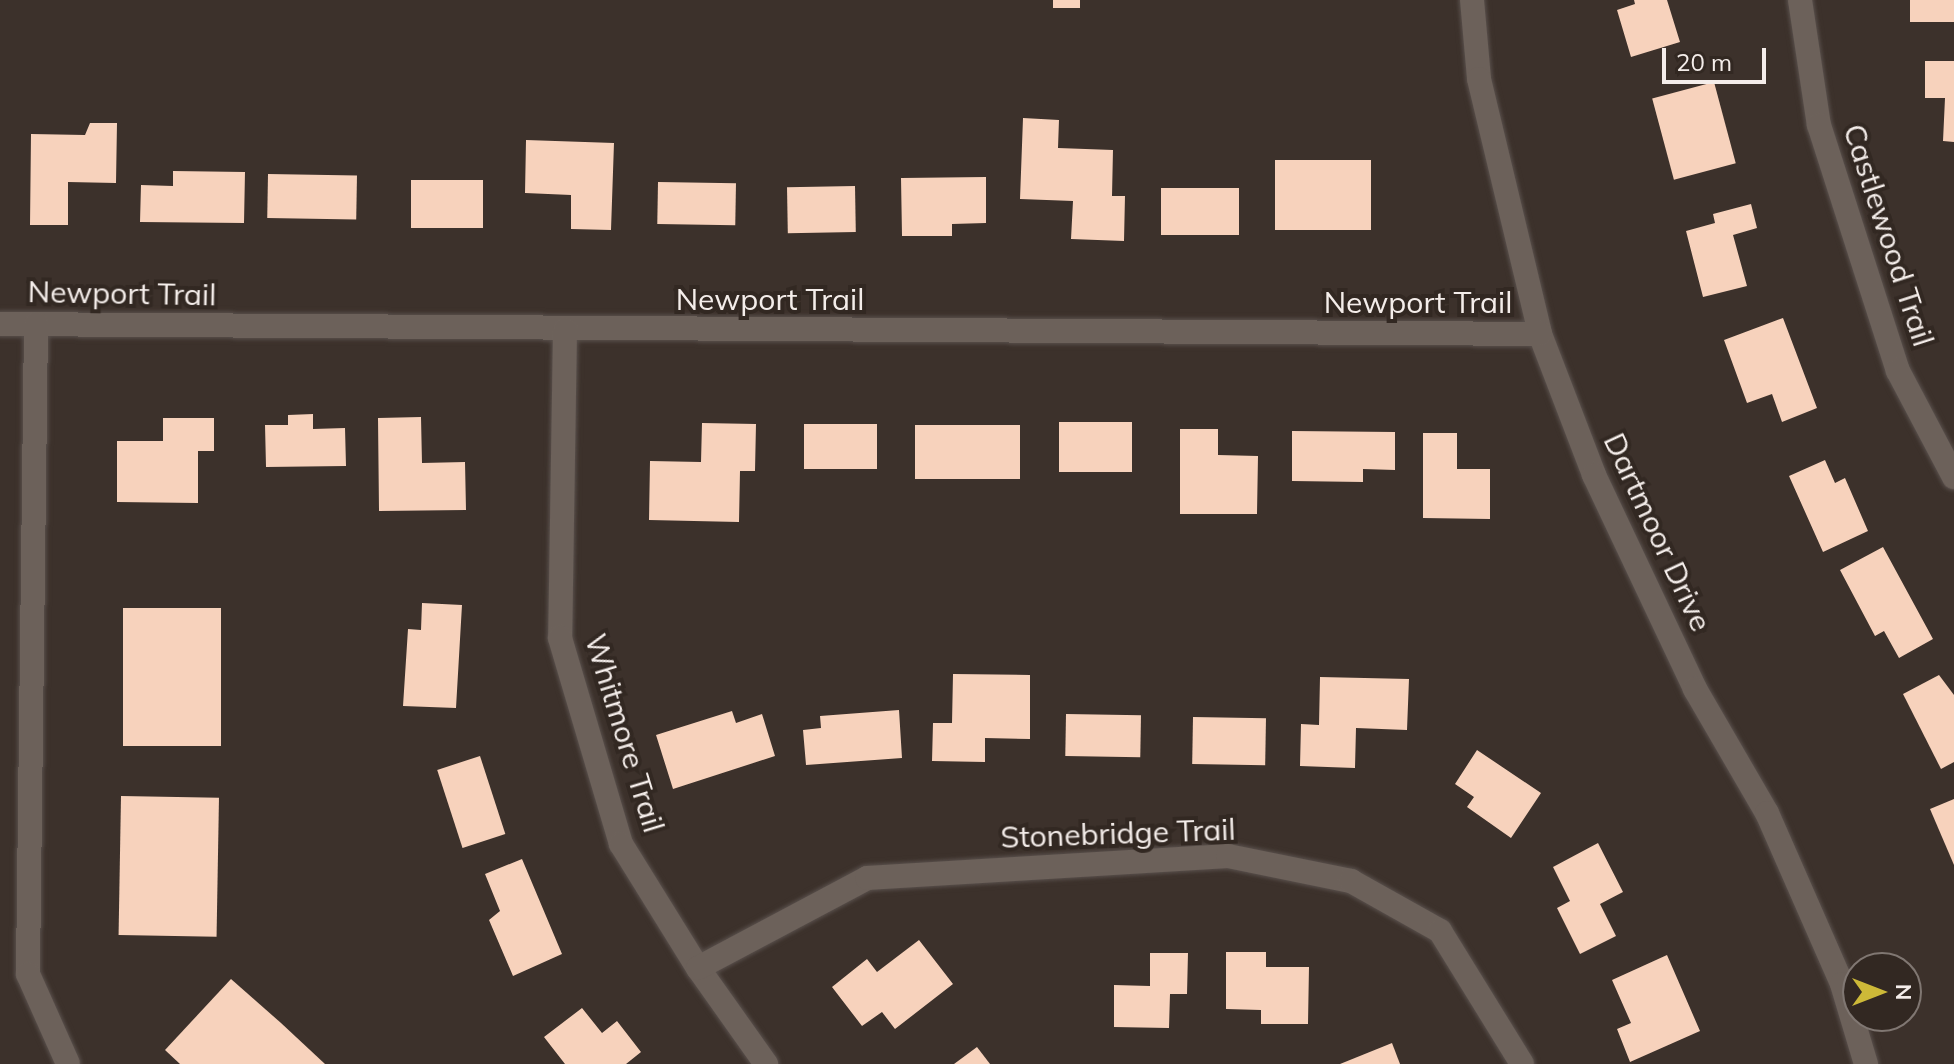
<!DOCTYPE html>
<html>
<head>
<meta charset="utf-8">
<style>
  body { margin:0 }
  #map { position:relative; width:1954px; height:1064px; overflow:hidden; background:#3c312b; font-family:Mulish,sans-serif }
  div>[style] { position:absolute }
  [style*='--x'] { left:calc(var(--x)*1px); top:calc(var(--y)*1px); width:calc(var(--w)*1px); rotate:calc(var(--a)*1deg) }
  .building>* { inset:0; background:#f7d2bc; transform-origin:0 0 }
  .roads { filter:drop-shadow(0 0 2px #59504c) drop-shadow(0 0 2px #59504c) }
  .minor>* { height:24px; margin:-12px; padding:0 12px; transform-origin:12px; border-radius:12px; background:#6c615a }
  span { translate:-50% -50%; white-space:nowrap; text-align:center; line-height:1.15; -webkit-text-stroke:8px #322822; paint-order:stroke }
  .street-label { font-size:30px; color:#f4edea }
  .north { position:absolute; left:1842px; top:952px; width:80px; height:80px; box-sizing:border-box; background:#322822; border:2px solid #807772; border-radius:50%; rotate:90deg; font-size:22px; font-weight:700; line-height:32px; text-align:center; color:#f4edea }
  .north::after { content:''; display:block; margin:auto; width:28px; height:36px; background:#cdb938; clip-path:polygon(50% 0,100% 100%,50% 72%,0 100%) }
  .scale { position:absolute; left:1662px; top:48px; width:104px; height:36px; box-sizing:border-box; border:4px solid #f4edea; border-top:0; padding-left:10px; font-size:24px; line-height:28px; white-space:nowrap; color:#f4edea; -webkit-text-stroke:6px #322822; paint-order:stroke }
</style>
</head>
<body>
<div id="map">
  <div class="building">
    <i style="left:1053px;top:0;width:27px;height:8px"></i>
    <i style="clip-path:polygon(1634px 0,1667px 0,1680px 42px,1631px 57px,1617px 10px,1635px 4px)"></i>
    <i style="left:1910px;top:0;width:44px;height:22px"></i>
    <i style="clip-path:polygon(1925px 61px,1954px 61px,1954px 142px,1943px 141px,1945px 98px,1925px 98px)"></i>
    <i style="left:1714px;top:82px;width:84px;height:64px;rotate:75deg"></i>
    <i style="clip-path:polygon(1023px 118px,1059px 120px,1058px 148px,1113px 150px,1112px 196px,1125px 196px,1124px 241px,1071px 239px,1073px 201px,1020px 199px)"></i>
    <i style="clip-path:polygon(90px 123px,117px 123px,116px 183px,68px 182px,68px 225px,30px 225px,31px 134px,85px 135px)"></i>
    <i style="clip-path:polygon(526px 140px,614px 143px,611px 230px,571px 229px,571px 195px,525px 193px)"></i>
    <i style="left:1275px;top:160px;width:96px;height:70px"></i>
    <i style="clip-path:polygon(173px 171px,245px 172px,244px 223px,140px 222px,141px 185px,173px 186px)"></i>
    <i style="left:268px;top:174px;width:89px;height:44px;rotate:1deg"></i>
    <i style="clip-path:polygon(986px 177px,986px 223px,952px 224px,952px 236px,902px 236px,901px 178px)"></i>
    <i style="left:411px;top:180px;width:72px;height:48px"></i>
    <i style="left:658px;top:182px;width:78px;height:42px;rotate:1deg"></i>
    <i style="left:855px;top:186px;width:46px;height:68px;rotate:89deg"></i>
    <i style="left:1161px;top:188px;width:78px;height:47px"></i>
    <i style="clip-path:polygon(1751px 204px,1757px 228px,1733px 235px,1747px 286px,1703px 297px,1686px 231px,1715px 223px,1713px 214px)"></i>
    <i style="clip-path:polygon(1783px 318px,1817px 408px,1782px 422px,1772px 394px,1747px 403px,1724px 340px)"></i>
    <i style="clip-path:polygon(313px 414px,313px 429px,345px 428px,346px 466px,266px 467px,265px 425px,288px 425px,288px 415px)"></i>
    <i style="clip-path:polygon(421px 417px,422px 463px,465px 462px,466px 510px,379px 511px,378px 418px)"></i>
    <i style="clip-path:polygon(163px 418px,214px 418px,214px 451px,198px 451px,198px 503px,117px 502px,117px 441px,163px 441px)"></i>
    <i style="left:1059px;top:422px;width:73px;height:50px"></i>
    <i style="clip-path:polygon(702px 423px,756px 424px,755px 471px,740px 471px,739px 522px,649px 520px,650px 461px,701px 462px)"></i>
    <i style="left:804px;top:424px;width:73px;height:45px"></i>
    <i style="left:915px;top:425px;width:105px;height:54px"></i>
    <i style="clip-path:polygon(1180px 429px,1218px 429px,1218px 455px,1258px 456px,1257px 514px,1180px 514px)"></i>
    <i style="clip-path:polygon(1292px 431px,1395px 432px,1395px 470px,1363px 469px,1363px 482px,1292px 481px)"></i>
    <i style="clip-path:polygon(1423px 433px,1457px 433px,1457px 469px,1490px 469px,1490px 519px,1423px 518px)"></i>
    <i style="clip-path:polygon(1825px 460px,1835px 483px,1845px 478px,1868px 531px,1823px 552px,1789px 476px)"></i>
    <i style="clip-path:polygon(1883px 547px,1933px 639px,1899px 658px,1884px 631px,1875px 636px,1840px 570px)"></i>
    <i style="clip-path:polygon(422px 603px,462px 605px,456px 708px,403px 706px,408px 629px,421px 630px)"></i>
    <i style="left:123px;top:608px;width:98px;height:138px"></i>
    <i style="clip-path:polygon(953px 674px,1030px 675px,1030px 739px,985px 738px,985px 762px,932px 761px,933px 723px,952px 723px)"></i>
    <i style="clip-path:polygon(1939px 675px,1954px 695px,1954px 762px,1941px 769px,1903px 694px)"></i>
    <i style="clip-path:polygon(1320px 677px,1409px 679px,1407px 730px,1356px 728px,1355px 768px,1300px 766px,1301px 724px,1319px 725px)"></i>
    <i style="clip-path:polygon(899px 710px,902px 758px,806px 765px,803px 730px,821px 728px,820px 716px)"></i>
    <i style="clip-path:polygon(732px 711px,736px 723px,762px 714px,775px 756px,673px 789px,656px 735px)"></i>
    <i style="left:1066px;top:714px;width:75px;height:42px;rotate:1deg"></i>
    <i style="left:1193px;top:717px;width:73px;height:47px;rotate:1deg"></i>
    <i style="clip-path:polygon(1477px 750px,1541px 793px,1511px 838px,1467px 807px,1474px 797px,1455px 784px)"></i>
    <i style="left:480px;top:756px;width:82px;height:45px;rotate:72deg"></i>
    <i style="left:121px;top:796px;width:98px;height:139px;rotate:1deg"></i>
    <i style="clip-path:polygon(1954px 799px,1954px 865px,1930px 809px)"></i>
    <i style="clip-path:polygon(1598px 843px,1623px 892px,1600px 904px,1616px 936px,1580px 954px,1557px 908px,1570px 901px,1553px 867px)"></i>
    <i style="clip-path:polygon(522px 859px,562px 954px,513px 976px,489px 920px,500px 911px,485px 874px)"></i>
    <i style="clip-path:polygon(919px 940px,953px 984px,895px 1029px,882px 1012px,862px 1026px,832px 987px,867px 959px,877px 972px)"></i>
    <i style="clip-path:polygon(1226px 952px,1266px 952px,1266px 967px,1309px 967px,1308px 1024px,1261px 1024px,1261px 1010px,1226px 1009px)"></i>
    <i style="clip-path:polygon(1150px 953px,1188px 953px,1187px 994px,1170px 994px,1169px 1028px,1114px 1027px,1114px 985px,1150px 986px)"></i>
    <i style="clip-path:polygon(1667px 955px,1700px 1031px,1630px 1062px,1617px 1029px,1631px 1023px,1612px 980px)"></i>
    <i style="clip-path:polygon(231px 979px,281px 1023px,325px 1064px,180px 1064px,165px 1050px)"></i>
    <i style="clip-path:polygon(582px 1008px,602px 1033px,617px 1021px,641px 1052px,626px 1064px,565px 1064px,544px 1037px)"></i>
    <i style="clip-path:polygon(1392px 1043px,1400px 1064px,1340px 1064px)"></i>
    <i style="clip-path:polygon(977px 1047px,990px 1064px,954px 1064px)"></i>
  </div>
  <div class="roads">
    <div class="minor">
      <i style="--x:1472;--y:0;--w:79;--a:84.9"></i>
      <i style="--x:1479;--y:79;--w:262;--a:76.5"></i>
      <i style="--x:1540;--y:334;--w:151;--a:69"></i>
      <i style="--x:1594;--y:475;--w:237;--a:64.7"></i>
      <i style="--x:1695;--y:689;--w:143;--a:59.9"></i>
      <i style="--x:1767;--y:813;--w:187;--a:66.3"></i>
      <i style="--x:1842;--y:984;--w:84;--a:73.3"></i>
      <i style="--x:1800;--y:0;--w:126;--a:81.4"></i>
      <i style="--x:1819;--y:125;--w:258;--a:72.2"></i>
      <i style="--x:1898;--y:371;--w:120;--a:62.2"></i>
      <i style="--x:0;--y:324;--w:1540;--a:0.37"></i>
      <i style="--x:36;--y:324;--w:650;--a:90.71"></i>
      <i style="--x:28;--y:974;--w:98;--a:66"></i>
      <i style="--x:565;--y:330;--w:308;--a:90.9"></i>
      <i style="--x:560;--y:638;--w:215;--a:73.5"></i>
      <i style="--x:621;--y:844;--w:146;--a:58.2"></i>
      <i style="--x:698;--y:968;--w:118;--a:54.7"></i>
      <i style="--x:698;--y:968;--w:191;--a:-28"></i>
      <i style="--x:867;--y:878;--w:362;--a:-3.5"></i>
      <i style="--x:1228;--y:856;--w:126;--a:11.5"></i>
      <i style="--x:1351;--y:881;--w:102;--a:29.3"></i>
      <i style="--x:1440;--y:931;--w:156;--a:58.3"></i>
    </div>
  </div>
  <div class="street-label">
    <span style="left:1889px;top:235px;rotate:72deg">Castlewood Trail</span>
    <span style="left:122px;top:293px;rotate:1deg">Newport Trail</span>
    <span style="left:770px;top:299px">Newport Trail</span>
    <span style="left:1418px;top:302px">Newport Trail</span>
    <span style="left:1658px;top:532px;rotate:65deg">Dartmoor Drive</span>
    <span style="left:625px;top:733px;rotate:73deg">Whitmore Trail</span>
    <span style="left:1118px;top:833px;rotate:-2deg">Stonebridge Trail</span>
  </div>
  <div class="north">N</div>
  <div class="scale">20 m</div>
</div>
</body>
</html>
